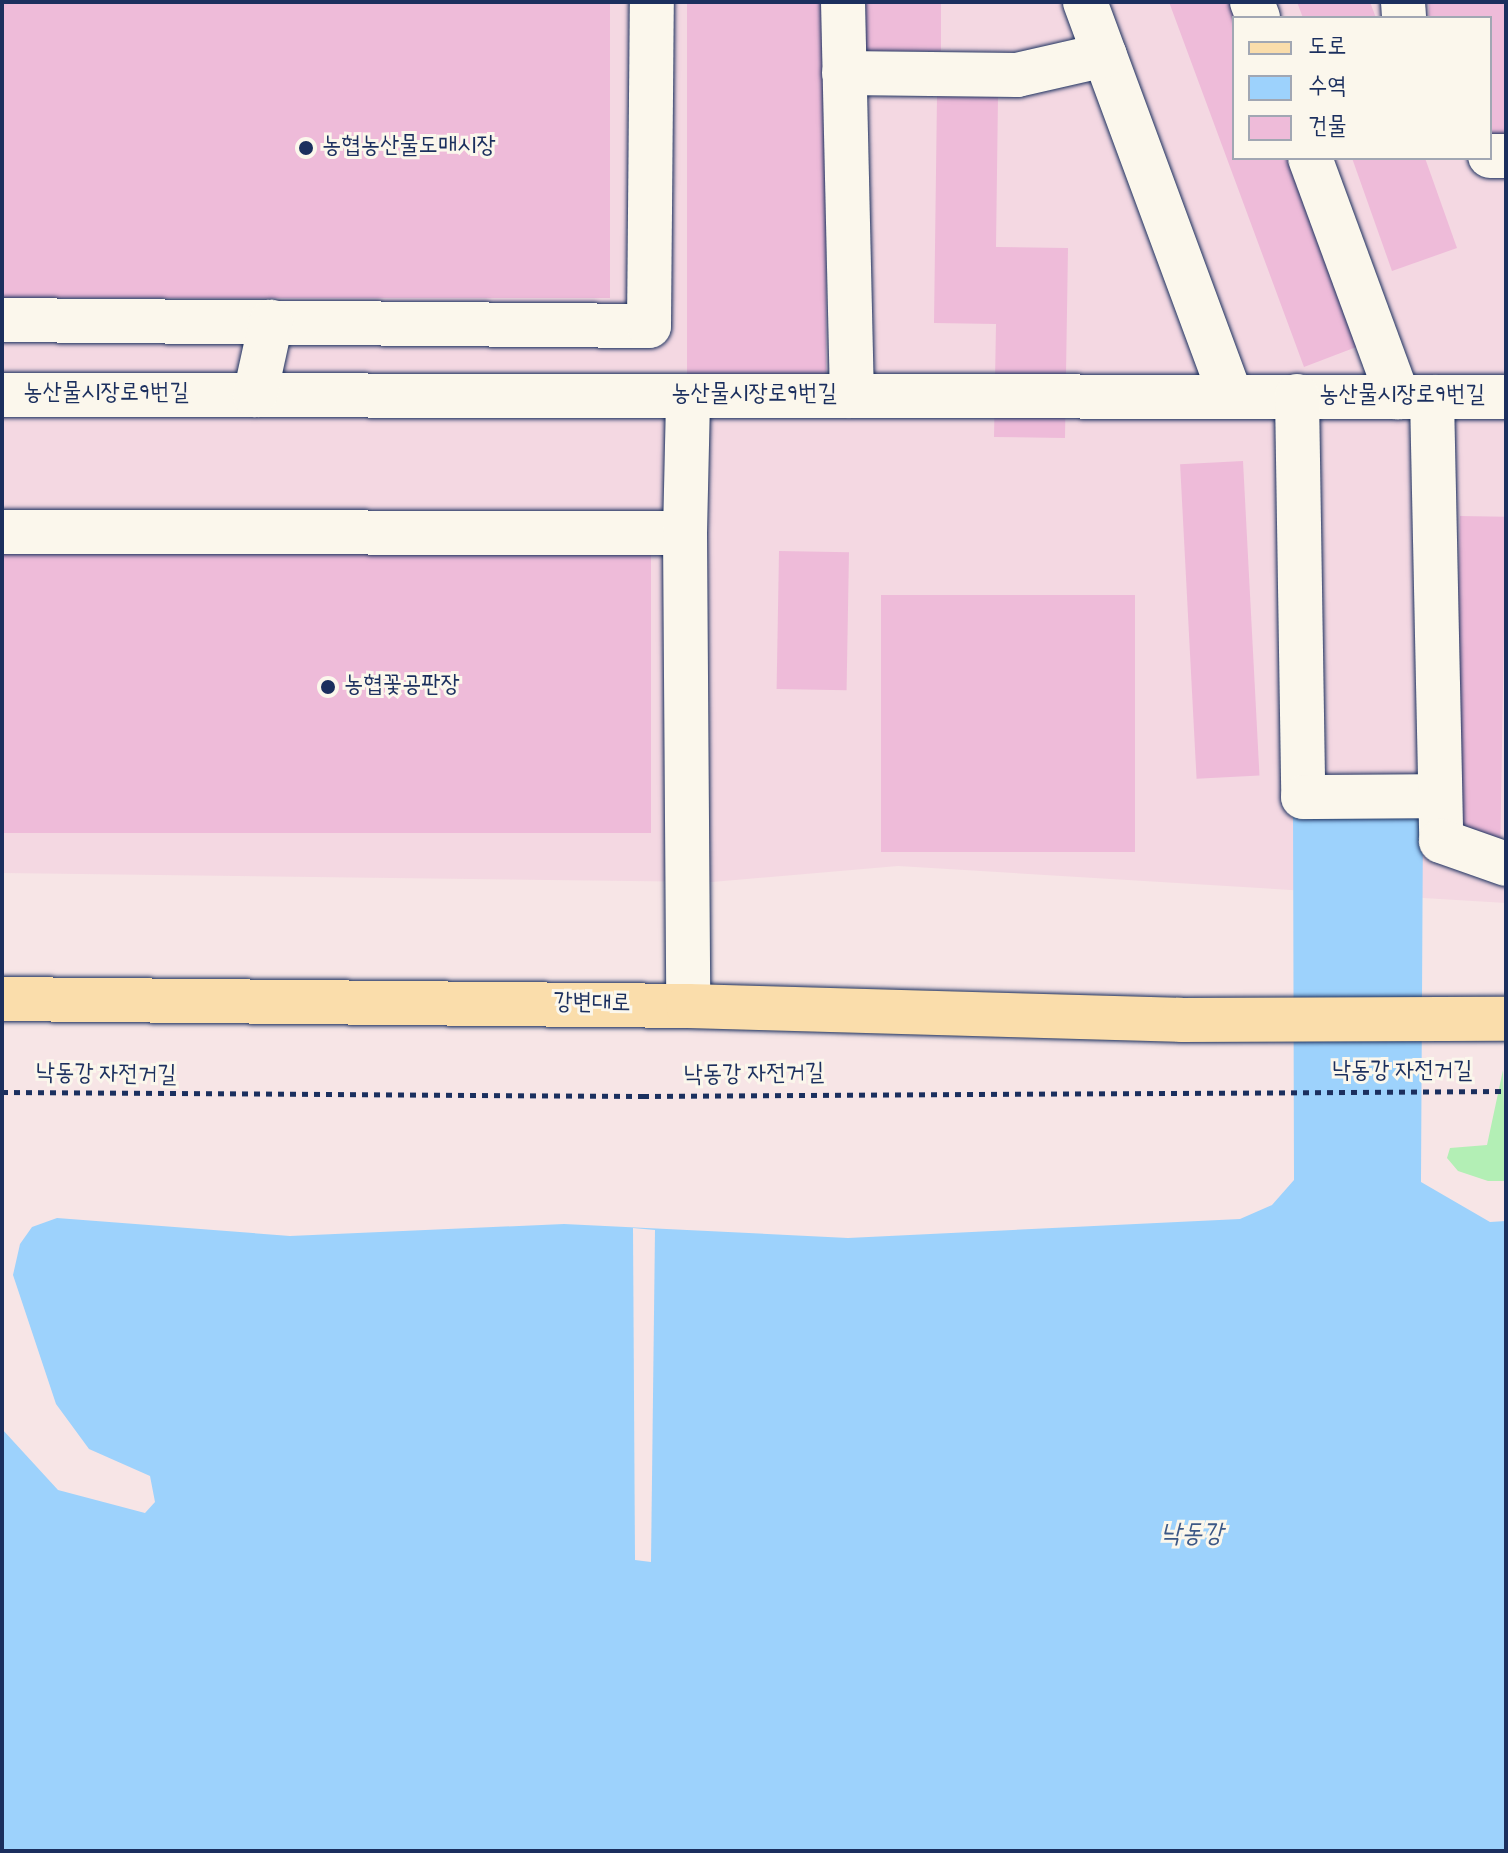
<!DOCTYPE html>
<html>
<head>
<meta charset="utf-8">
<style>
  body { margin:0 }
  #map { position:relative; width:1508px; height:1853px; overflow:hidden; background:#f7e5e6; font-family:Dekko,"Poor Story",sans-serif }
  div>[style] { position:absolute }
  [style*='--x'] { left:calc(var(--x)*1px); top:calc(var(--y)*1px); width:calc(var(--w)*1px); rotate:calc(var(--a)*1deg) }
  .built>* { inset:0; background:#f4d8e2 }
  .green>* { inset:0; background:#b3efb5 }
  .water>* { inset:0; background:#9dd2fc }
  .pier>* { inset:0; background:#f7e5e6 }
  .building>* { inset:0; background:#eebbd9; transform-origin:0 0 }
  .path>* { height:5px; margin-top:-2.5px; transform-origin:0; background:repeating-linear-gradient(90deg,#1b2f5e 0 6px,transparent 0 12px) }
  .roads { filter:drop-shadow(0 0 2px #1b2f5e) drop-shadow(0 0 2px #1b2f5e) }
  .minor>* { height:44px; margin:-22px; padding:0 22px; transform-origin:22px; border-radius:22px; background:#fbf7ec }
  .major>* { height:44px; margin:-22px; padding:0 22px; transform-origin:22px; border-radius:22px; background:#faddab }
  .dots>* { width:22px; height:22px; translate:-50% -50%; box-sizing:border-box; border:4px solid #fbf7ec; border-radius:50% }
  span { translate:-50% -50%; white-space:nowrap; text-align:center; line-height:1.15; -webkit-text-stroke:6px #fbf7ec; paint-order:stroke }
  .poi-label { font-size:24px; color:#1b2f5e }
  .left { translate:0 -50%; text-align:left }
  .street-label { font-size:24px; color:#1b2f5e }
  .water-label { font-size:26px; color:#3c5886; font-style:italic }
  .frame { position:absolute; inset:0; border:4px solid #1b2f5e; pointer-events:none }
  .legend { position:absolute; left:1232px; top:16px; width:260px; height:144px; box-sizing:border-box; background:#fbf7ec; border:2px solid #a1a7b3; margin:0; padding:10px 14px; list-style:none; font-size:24px; color:#1b2f5e }
  .legend li { display:flex; align-items:center; gap:16px; height:40px }
  .legend b { width:40px; border:2px solid #a1a7b3 }
</style>
</head>
<body>
<div id="map">
  <div class="built">
    <i style="clip-path:polygon(evenodd,2px 2px,1506px 2px,1506px 903px,898px 866px,712px 882px,2px 873px,2px 2px,1234px 18px,1490px 18px,1490px 158px,1234px 158px,1234px 18px)"></i>
  </div>
  <div class="green">
    <i style="clip-path:polygon(1503px 1070px,1506px 1181px,1488px 1181px,1458px 1171px,1447px 1158px,1450px 1148px,1487px 1145px)"></i>
  </div>
  <div class="water">
    <i style="clip-path:polygon(1293px 809px,1423px 814px,1421px 1182px,1490px 1222px,1506px 1221px,1506px 1851px,2px 1851px,2px 1429px,58px 1490px,145px 1513px,155px 1502px,150px 1476px,89px 1449px,56px 1404px,13px 1275px,20px 1244px,32px 1227px,57px 1218px,290px 1236px,564px 1224px,848px 1238px,1240px 1219px,1272px 1205px,1294px 1180px)"></i>
  </div>
  <div class="pier">
    <i style="clip-path:polygon(633px 1228px,655px 1230px,651px 1562px,635px 1560px)"></i>
  </div>
  <div class="building">
    <i style="left:2px;top:2px;width:608px;height:296px"></i>
    <i style="left:687px;top:2px;width:139px;height:376px"></i>
    <i style="left:866px;top:2px;width:75px;height:49px"></i>
    <i style="clip-path:polygon(1169px 2px,1230px 2px,1236px 18px,1234px 158px,1289px 158px,1359px 346px,1304px 367px)"></i>
    <i style="clip-path:polygon(1297px 2px,1370px 2px,1376px 18px,1303px 18px)"></i>
    <i style="clip-path:polygon(1429px 2px,1506px 2px,1506px 140px,1490px 140px,1490px 18px,1429px 18px)"></i>
    <i style="clip-path:polygon(937px 96px,998px 97px,996px 247px,1068px 248px,1065px 438px,994px 437px,996px 324px,934px 323px)"></i>
    <i style="clip-path:polygon(1352px 158px,1425px 158px,1457px 248px,1392px 271px)"></i>
    <i style="left:1243px;top:461px;width:315px;height:63px;rotate:87deg"></i>
    <i style="left:1460px;top:516px;width:46px;height:324px;rotate:1deg"></i>
    <i style="left:2px;top:541px;width:649px;height:292px"></i>
    <i style="left:779px;top:551px;width:70px;height:138px;rotate:1deg"></i>
    <i style="left:1135px;top:595px;width:257px;height:254px;rotate:90deg"></i>
  </div>
  <div class="path">
    <i style="--x:2;--y:1092;--w:641;--a:0.36"></i>
    <i style="--x:643;--y:1096;--w:863;--a:-0.33"></i>
  </div>
  <div class="roads">
    <div class="minor">
      <i style="--x:843;--y:2;--w:394;--a:88.7"></i>
      <i style="--x:1085;--y:2;--w:421;--a:69.7"></i>
      <i style="--x:1252;--y:2;--w:17;--a:69"></i>
      <i style="--x:1403;--y:2;--w:16;--a:86"></i>
      <i style="--x:844;--y:73;--w:173;--a:0.7"></i>
      <i style="--x:1017;--y:75;--w:90;--a:-12.8"></i>
      <i style="--x:1490;--y:156;--w:16;--a:0"></i>
      <i style="--x:1310;--y:158;--w:255;--a:69.8"></i>
      <i style="--x:2;--y:320;--w:647;--a:0.53"></i>
      <i style="--x:649;--y:326;--w:324;--a:-89.5"></i>
      <i style="--x:2;--y:395;--w:1504;--a:0.08"></i>
      <i style="--x:255;--y:395;--w:75;--a:-77.6"></i>
      <i style="--x:1297;--y:396;--w:401;--a:89.1"></i>
      <i style="--x:1303;--y:797;--w:135;--a:-0.4"></i>
      <i style="--x:1432;--y:397;--w:444;--a:88.8"></i>
      <i style="--x:1441;--y:841;--w:69;--a:19.5"></i>
      <i style="--x:2;--y:532;--w:683;--a:0.08"></i>
      <i style="--x:685;--y:533;--w:137;--a:-88.7"></i>
      <i style="--x:685;--y:533;--w:473;--a:89.6"></i>
    </div>
    <div class="major">
      <i style="--x:2;--y:999;--w:686;--a:0.58"></i>
      <i style="--x:688;--y:1006;--w:493;--a:1.6"></i>
      <i style="--x:1181;--y:1020;--w:325;--a:-0.2"></i>
    </div>
  </div>
  <div class="dots">
    <i style="left:306px;top:148px;background:#1b2f5e"></i>
    <i style="left:328px;top:687px;background:#1b2f5e"></i>
  </div>
  <div class="poi-label">
    <span class="left" style="left:322px;top:148px">농협농산물도매시장</span>
    <span class="left" style="left:344px;top:687px">농협꽃공판장</span>
  </div>
  <div class="street-label">
    <span style="left:106px;top:395px">농산물시장로9번길</span>
    <span style="left:754px;top:396px">농산물시장로9번길</span>
    <span style="left:1402px;top:397px">농산물시장로9번길</span>
    <span style="left:592px;top:1005px;rotate:1deg">강변대로</span>
    <span style="left:1402px;top:1073px">낙동강 자전거길</span>
    <span style="left:106px;top:1076px;rotate:1deg">낙동강 자전거길</span>
    <span style="left:754px;top:1076px;rotate:-1deg">낙동강 자전거길</span>
  </div>
  <div class="water-label">
    <span style="left:1192px;top:1536px">낙동강</span>
  </div>
  <div class="frame"></div>
  <ul class="legend">
  <li><b style="height:10px;background:#faddab"></b>도로</li>
  <li><b style="height:22px;background:#9dd2fc"></b>수역</li>
  <li><b style="height:22px;background:#eebbd9"></b>건물</li>
  </ul>
</div>
</body>
</html>
